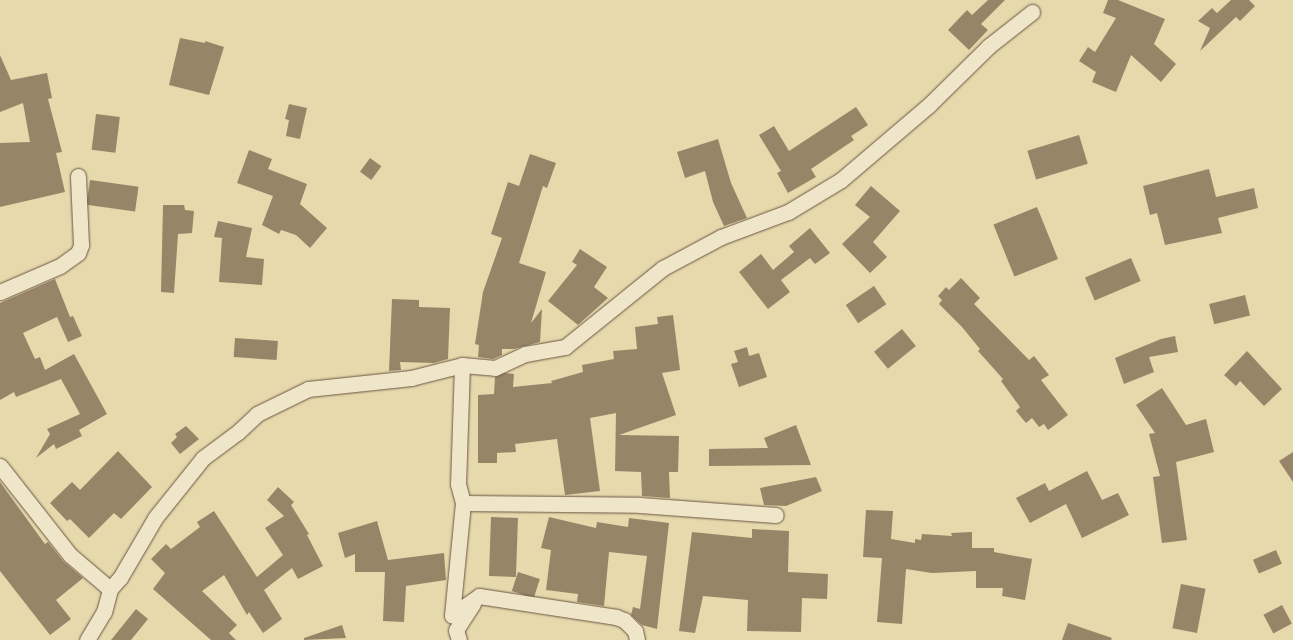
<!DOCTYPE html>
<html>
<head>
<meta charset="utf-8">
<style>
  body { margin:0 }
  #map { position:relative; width:1293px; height:640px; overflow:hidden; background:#e6d9ac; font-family:Vollkorn,serif }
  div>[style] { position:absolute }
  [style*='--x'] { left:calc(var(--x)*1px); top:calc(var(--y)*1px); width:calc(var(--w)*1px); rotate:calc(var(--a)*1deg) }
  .building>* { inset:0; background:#978568; transform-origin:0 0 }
  .roads { filter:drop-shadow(0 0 1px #6b5542) drop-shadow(0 0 1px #6b5542) }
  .minor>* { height:15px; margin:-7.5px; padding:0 7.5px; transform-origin:7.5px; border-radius:7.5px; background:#efe6c9 }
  span { translate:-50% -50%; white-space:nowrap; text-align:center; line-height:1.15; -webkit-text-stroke:3.5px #efe6c9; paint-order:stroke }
</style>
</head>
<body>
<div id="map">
  <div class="building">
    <i style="clip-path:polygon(988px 0,1005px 0,981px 24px,988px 30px,969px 50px,948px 30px,967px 10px,972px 15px)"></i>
    <i style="clip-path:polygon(1108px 0,1118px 0,1165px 19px,1154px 44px,1176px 64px,1161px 82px,1131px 55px,1116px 92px,1092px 82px,1096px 72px,1079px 61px,1088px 47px,1095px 52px,1116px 18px,1103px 13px)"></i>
    <i style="clip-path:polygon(1231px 0,1249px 0,1255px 6px,1240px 21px,1236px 17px,1200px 51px,1210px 28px,1198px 21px,1212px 8px,1217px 13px)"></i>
    <i style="clip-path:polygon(180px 38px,205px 43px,205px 41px,224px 47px,209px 95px,169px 85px)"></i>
    <i style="clip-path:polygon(0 55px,11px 80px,47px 73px,52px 98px,48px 99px,62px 152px,56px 153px,65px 192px,0 207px,0 143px,30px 142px,23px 103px,0 112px)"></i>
    <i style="clip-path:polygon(289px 104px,307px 108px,300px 139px,286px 136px,289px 120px,285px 119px)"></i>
    <i style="clip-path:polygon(856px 107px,868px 125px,851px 136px,854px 140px,811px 169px,816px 177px,788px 193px,777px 173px,781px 171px,759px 135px,774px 126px,789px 151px)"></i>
    <i style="left:96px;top:114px;width:24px;height:36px;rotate:7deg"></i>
    <i style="left:1079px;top:135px;width:30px;height:54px;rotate:73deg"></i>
    <i style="clip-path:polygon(718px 139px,731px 183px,747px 218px,724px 226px,713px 202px,705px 171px,685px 178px,677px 152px)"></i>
    <i style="clip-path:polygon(249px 150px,272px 159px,268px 169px,307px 184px,300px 204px,327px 228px,310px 248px,296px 235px,281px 230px,279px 234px,262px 225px,273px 196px,237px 183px)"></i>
    <i style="clip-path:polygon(530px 154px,556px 163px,547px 188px,543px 186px,519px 263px,546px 272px,531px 323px,542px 309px,540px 342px,514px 349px,502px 349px,502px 355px,493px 359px,478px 357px,479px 345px,475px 344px,483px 292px,502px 238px,491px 234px,508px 182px,519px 186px)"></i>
    <i style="left:370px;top:158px;width:14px;height:17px;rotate:36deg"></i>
    <i style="clip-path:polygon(1209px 169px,1216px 197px,1254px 188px,1258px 208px,1218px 218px,1222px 233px,1165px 245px,1157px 213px,1150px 215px,1143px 186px)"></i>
    <i style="left:90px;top:180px;width:49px;height:25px;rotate:8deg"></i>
    <i style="clip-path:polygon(871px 186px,900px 211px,873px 242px,887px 257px,870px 273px,842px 244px,870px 217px,855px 205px)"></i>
    <i style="clip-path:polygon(163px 205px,184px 205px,185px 210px,194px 211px,192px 233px,178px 234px,174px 293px,161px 292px)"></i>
    <i style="left:1037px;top:207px;width:56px;height:47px;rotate:68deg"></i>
    <i style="clip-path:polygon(218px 221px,252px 228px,246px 257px,264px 259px,262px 285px,219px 282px,222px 238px,214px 237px)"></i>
    <i style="clip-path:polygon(810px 228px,830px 253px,815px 264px,810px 258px,781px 280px,790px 292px,768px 309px,739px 272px,761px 254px,773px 270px,794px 252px,789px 246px)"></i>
    <i style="clip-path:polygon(580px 249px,607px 267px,594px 287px,608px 298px,578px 325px,548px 301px,577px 265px,572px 262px)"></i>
    <i style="left:1131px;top:258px;width:25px;height:50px;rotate:67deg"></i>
    <i style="clip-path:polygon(961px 278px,980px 298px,974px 304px,1029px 360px,1034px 356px,1049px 375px,1041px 380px,1068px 415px,1048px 430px,1044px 424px,1039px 427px,1032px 418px,1026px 423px,1016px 411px,1020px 407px,1001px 381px,1003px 379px,978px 351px,980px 349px,962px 327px,939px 304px,942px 300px,938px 296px,946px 287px,949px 290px)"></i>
    <i style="clip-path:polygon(55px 279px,70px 317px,73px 316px,82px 336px,68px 342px,57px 317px,23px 333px,35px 359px,40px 357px,45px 370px,74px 354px,107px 414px,79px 430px,82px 436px,56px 449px,54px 444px,36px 458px,50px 434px,47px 429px,80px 414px,61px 379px,16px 397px,14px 392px,0 400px,0 303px)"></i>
    <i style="left:874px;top:286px;width:22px;height:34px;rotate:56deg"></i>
    <i style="left:1245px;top:295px;width:21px;height:37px;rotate:76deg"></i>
    <i style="clip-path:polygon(392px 299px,419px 300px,419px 307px,450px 308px,448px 359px,434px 363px,400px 362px,401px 370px,389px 371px)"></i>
    <i style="clip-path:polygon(673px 315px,680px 370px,662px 373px,676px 415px,619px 435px,679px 436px,678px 472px,669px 472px,670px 498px,642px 496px,641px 472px,615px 471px,616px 413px,590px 418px,600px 491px,565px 495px,557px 439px,515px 444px,516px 452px,497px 453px,497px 463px,478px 463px,478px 395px,494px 394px,495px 377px,505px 373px,514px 374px,513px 387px,552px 383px,551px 381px,583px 372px,582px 365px,614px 359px,613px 351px,637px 349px,635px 327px,658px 324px,657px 317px)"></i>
    <i style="left:902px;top:329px;width:22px;height:36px;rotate:51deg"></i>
    <i style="clip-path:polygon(1175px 336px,1178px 352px,1149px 357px,1154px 372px,1124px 384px,1115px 358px,1161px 339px)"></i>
    <i style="left:235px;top:338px;width:43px;height:19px;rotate:4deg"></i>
    <i style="clip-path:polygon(747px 347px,749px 356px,759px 353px,767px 377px,739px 387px,731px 364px,738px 362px,734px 351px)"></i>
    <i style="clip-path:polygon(1247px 351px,1282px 389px,1264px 406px,1240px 381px,1236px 386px,1224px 375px)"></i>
    <i style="clip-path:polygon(1162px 388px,1186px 425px,1206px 419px,1214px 452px,1176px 462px,1187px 540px,1162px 543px,1153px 477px,1160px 476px,1149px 434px,1155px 433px,1136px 405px)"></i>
    <i style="clip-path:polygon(796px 425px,811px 465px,709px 466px,709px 449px,768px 448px,764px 438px)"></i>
    <i style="clip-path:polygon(186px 426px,199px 439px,180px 454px,171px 443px,177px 437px,175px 434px)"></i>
    <i style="clip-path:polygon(118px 451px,152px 487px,121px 519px,114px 513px,89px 538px,70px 519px,67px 521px,50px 503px,72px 482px,80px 490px)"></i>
    <i style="clip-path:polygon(1293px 452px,1293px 482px,1279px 461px)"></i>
    <i style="clip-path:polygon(1087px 471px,1102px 500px,1118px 493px,1129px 515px,1082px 538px,1066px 504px,1030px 523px,1016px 498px,1045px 483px,1049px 491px)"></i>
    <i style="clip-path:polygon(816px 477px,822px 491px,786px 506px,764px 505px,760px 488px)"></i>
    <i style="clip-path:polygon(0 482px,45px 544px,48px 542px,63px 561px,83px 578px,56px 600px,71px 619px,50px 635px,0 571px)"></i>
    <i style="clip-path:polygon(278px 487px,294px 502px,291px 505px,309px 534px,307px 535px,323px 566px,298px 579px,292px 568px,264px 590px,282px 619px,263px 633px,249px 612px,247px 615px,224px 575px,202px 591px,237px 625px,229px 633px,236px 640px,211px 640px,153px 589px,165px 573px,151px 559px,166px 544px,171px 549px,200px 527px,197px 522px,214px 511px,257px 577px,283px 555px,265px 528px,284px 516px,267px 500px)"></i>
    <i style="clip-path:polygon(866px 510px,893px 511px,891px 539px,915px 543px,915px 539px,921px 540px,922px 534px,952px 536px,951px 533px,972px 532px,972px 548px,994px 548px,994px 552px,1032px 559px,1025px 600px,1002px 596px,1003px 588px,976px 588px,976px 571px,932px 573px,906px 569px,902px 624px,877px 622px,882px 558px,863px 557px)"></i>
    <i style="left:491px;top:517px;width:27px;height:59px;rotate:2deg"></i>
    <i style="clip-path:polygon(549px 517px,596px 528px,597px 522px,628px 527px,629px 518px,669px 523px,657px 629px,642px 625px,631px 615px,633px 607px,640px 609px,647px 556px,609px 552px,604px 606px,577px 602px,578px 594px,546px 590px,551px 550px,541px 548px)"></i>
    <i style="clip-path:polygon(377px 521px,388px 560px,444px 553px,446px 580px,406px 586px,404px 622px,383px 621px,385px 572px,355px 572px,355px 554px,345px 558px,338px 533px)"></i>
    <i style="clip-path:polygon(752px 529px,789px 531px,788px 572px,828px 574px,827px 599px,802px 598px,801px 632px,747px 631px,748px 600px,703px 596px,695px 633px,679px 631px,692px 532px,752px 538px)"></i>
    <i style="left:1276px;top:550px;width:15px;height:25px;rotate:67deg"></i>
    <i style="left:518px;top:572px;width:23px;height:20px;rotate:18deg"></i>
    <i style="left:1181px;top:584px;width:25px;height:45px;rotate:11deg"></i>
    <i style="left:1282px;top:605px;width:21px;height:21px;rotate:62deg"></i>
    <i style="clip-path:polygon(136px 609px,148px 619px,131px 640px,111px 640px)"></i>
    <i style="clip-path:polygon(1068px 623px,1112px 638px,1111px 640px,1062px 640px)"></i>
    <i style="clip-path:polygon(342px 625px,346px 638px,304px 640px,304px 638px)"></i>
  </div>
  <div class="roads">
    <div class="minor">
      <i style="--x:0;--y:292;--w:65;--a:-23.4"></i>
      <i style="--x:60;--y:266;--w:22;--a:-36"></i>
      <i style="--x:78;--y:253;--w:9;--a:-69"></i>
      <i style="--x:81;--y:245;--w:69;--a:-92.5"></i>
      <i style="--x:462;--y:365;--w:119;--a:91.9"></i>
      <i style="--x:458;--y:484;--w:20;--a:75"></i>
      <i style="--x:463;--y:503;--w:113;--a:95.6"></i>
      <i style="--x:452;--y:615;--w:33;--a:-35"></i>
      <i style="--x:479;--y:596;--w:139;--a:8.7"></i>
      <i style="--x:616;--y:617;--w:9;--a:21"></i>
      <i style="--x:624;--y:620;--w:16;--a:45"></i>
      <i style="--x:635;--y:631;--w:9;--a:77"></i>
      <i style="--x:0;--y:466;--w:113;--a:51.8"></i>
      <i style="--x:70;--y:555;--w:52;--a:40.4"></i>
      <i style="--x:463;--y:503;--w:177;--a:0.6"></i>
      <i style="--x:640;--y:505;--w:136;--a:4.2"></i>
      <i style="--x:87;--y:640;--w:33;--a:-59"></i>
      <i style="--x:104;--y:612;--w:24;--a:-75"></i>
      <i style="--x:110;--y:589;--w:15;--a:-48"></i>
      <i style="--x:120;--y:578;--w:69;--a:-59.7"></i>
      <i style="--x:155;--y:518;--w:77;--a:-51.3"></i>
      <i style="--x:203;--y:458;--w:44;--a:-36.6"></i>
      <i style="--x:238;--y:432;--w:26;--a:-43"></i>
      <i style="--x:257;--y:414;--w:57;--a:-26.1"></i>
      <i style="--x:308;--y:389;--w:104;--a:-6.1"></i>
      <i style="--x:411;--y:378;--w:53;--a:-14.3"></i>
      <i style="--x:462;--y:365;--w:33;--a:5"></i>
      <i style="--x:495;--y:368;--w:33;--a:-25"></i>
      <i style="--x:525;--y:354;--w:41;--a:-9.9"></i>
      <i style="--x:565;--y:347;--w:126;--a:-38.9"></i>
      <i style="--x:663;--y:268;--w:66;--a:-28.1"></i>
      <i style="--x:721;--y:237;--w:72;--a:-20.5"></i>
      <i style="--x:788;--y:212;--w:62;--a:-31.1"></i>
      <i style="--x:841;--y:180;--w:116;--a:-40.4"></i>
      <i style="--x:929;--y:105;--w:84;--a:-44.5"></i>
      <i style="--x:989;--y:46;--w:55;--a:-38.3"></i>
      <i style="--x:459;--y:640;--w:10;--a:-107"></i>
      <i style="--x:456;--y:630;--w:31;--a:-57"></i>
    </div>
  </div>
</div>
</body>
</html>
